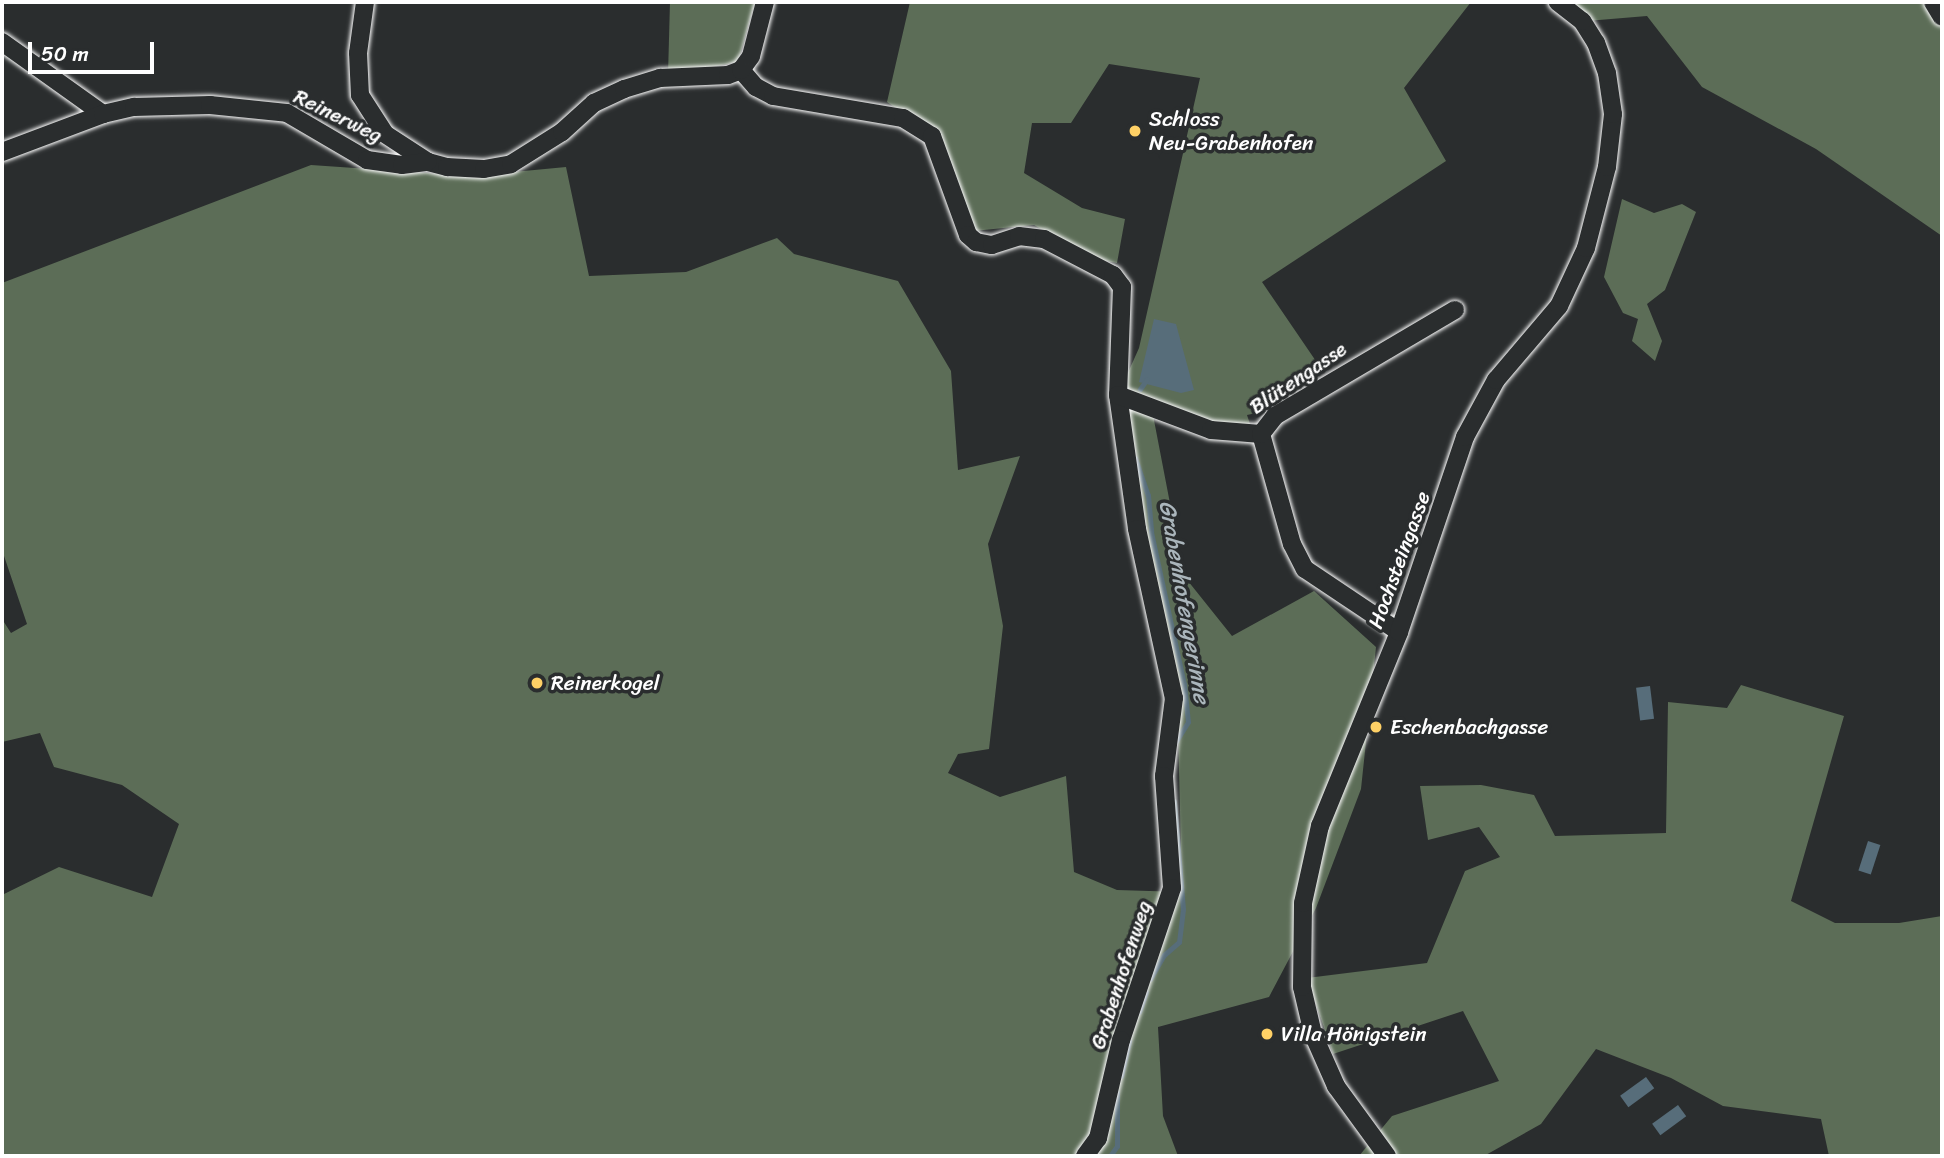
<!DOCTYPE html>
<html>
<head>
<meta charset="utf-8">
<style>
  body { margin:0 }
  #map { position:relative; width:1944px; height:1158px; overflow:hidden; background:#2a2d2e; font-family:Sriracha,sans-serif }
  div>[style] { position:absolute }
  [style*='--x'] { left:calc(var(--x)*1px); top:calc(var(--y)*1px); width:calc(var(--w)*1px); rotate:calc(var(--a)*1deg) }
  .green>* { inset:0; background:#5c6d57 }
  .water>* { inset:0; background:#576d7a; transform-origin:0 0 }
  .stream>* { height:5px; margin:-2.5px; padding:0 2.5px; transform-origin:2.5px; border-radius:2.5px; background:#576d7a }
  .roads { filter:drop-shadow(0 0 2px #fff) drop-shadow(0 0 2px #fff) }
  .street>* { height:18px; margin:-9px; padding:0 9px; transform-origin:9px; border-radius:9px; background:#2a2d2e }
  .dots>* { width:19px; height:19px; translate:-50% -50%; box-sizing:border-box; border:4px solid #2a2d2e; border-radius:50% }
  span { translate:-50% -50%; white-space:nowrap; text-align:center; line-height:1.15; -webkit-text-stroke:7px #2a2d2e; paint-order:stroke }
  .street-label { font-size:21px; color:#fff }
  .poi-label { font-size:21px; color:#fff }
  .left { translate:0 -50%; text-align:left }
  .water-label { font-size:23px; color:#abb6bc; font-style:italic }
  .frame { position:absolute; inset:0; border:4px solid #fff; pointer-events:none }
  .scale { position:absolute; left:28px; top:42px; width:126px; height:32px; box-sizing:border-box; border:4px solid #fff; border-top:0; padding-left:9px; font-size:21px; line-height:24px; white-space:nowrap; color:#fff; -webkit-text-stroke:5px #2a2d2e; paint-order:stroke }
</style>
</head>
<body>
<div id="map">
  <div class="green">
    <i style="clip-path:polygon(670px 2px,755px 2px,738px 62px,668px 75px)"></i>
    <i style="clip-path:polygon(910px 2px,1471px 2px,1404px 88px,1446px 161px,1262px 282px,1322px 370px,1276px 405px,1272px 398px,1262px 404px,1266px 411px,1247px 415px,1250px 424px,1227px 426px,1153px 415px,1184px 576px,1232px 636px,1314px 591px,1376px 647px,1361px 789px,1316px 908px,1269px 997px,1158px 1027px,1163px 1116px,1178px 1156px,2px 1156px,2px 895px,59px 867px,152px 897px,179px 824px,122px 785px,54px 767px,40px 733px,2px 742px,2px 619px,11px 633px,27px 624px,2px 550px,2px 283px,311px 165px,471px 176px,566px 167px,589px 276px,686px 272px,777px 238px,794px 254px,898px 281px,951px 371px,958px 470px,1020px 456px,988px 544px,1003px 626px,989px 749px,958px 754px,948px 773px,1000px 797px,1066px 776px,1074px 872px,1117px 890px,1182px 892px,1177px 687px,1118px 395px,1139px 348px,1200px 78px,1109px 64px,1071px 123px,1032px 123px,1024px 173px,1082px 208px,1125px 219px,1117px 263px,1095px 259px,1034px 225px,974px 231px,939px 137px,887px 102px)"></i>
    <i style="clip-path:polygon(1559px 2px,1937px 2px,1942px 9px,1942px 236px,1816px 149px,1702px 87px,1647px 16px,1587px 21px)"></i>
    <i style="clip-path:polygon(1622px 199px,1654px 213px,1682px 204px,1696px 212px,1665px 290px,1647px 304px,1662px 341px,1655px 361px,1632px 341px,1638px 319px,1623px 313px,1604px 277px)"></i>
    <i style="clip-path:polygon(1741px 685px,1844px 716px,1791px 901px,1835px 923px,1899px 923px,1942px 916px,1942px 1156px,1829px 1156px,1821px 1119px,1723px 1106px,1671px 1078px,1596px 1049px,1541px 1124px,1484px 1156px,1359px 1156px,1392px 1116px,1499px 1081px,1463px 1011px,1333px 1054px,1307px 978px,1427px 963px,1465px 871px,1500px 857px,1479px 827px,1428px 840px,1420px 786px,1481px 785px,1534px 795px,1555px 836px,1666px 833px,1668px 702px,1727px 708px)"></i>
  </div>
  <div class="water">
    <i style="clip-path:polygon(1154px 319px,1176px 324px,1194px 390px,1181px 393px,1139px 382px)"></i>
    <i style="left:1650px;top:686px;width:33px;height:14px;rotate:83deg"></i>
    <i style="left:1868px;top:841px;width:13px;height:31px;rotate:18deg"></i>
    <i style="left:1646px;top:1077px;width:14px;height:32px;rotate:54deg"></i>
    <i style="left:1678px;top:1105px;width:14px;height:32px;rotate:54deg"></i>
  </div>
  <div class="stream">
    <i style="--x:1140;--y:389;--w:12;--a:-55"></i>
    <i style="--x:1135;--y:458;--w:39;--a:71"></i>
    <i style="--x:1148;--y:495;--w:37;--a:85"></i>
    <i style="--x:1151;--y:532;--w:156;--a:77.8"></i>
    <i style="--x:1184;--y:684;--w:38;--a:84"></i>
    <i style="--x:1188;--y:722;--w:25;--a:122"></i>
    <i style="--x:1150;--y:979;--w:28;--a:-60"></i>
    <i style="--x:1164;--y:955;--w:20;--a:-41"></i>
    <i style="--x:1179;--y:942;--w:33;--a:-83"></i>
    <i style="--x:1183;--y:909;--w:108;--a:-94.8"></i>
    <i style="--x:1139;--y:1012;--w:21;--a:-71"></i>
    <i style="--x:1121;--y:1076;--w:36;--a:-77"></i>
    <i style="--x:1110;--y:1156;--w:12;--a:-55"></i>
    <i style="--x:1117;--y:1146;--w:54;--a:-90"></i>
  </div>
  <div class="roads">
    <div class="street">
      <i style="--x:365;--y:2;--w:51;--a:97.8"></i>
      <i style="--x:358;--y:53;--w:42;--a:87.3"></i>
      <i style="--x:360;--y:95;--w:46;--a:57.3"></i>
      <i style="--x:385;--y:134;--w:51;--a:33.1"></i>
      <i style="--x:428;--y:162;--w:20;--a:15"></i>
      <i style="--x:447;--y:167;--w:37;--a:3"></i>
      <i style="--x:484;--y:169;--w:27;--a:-10"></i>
      <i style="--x:511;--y:164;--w:60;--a:-32.1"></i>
      <i style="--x:562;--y:132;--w:43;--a:-42.2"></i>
      <i style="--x:594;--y:103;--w:33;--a:-25"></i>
      <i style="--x:624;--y:89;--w:38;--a:-17"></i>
      <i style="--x:660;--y:78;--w:68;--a:-2.5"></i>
      <i style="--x:728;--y:75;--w:14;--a:-21"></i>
      <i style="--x:1933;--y:2;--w:17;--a:59"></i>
      <i style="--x:2;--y:42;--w:124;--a:35.5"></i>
      <i style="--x:741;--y:70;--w:23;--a:49"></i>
      <i style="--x:756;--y:87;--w:19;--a:28"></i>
      <i style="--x:773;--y:96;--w:132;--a:9.6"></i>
      <i style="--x:903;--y:118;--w:34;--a:32"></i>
      <i style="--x:932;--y:136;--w:105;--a:70"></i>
      <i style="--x:968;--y:235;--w:11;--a:41"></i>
      <i style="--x:976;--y:242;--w:16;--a:11"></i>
      <i style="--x:992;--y:245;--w:28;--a:-18"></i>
      <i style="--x:1019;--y:236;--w:25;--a:7"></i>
      <i style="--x:1044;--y:239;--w:78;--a:27.6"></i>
      <i style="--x:1113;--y:275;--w:15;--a:53"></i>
      <i style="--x:1122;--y:287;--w:108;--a:92.1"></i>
      <i style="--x:1118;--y:395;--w:135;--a:81.9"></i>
      <i style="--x:1137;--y:529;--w:173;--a:77.7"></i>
      <i style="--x:1174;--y:698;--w:79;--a:97.3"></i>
      <i style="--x:1164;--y:776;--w:112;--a:85.9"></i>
      <i style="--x:1172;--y:888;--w:160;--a:108.5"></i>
      <i style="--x:1121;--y:1040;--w:101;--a:103.2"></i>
      <i style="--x:1098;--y:1138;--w:22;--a:126"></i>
      <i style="--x:741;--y:70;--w:17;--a:-54"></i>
      <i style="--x:751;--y:56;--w:56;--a:-75.5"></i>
      <i style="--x:2;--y:152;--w:108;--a:-20.6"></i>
      <i style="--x:103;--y:114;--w:32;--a:-13"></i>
      <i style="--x:134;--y:107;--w:76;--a:-1.5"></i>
      <i style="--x:210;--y:105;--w:77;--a:5.9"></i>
      <i style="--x:287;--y:113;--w:93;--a:30.4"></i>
      <i style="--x:367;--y:160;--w:35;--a:8"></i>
      <i style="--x:402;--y:165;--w:26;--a:-7"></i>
      <i style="--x:1118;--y:395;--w:99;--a:20.6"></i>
      <i style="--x:1211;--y:430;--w:50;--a:4.6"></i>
      <i style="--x:1261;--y:434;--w:114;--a:74.3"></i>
      <i style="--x:1292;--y:544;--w:28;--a:63"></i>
      <i style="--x:1305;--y:569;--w:113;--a:33.8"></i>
      <i style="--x:1261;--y:434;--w:23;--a:-52"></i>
      <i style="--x:1275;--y:416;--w:209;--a:-30.5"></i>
      <i style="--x:1387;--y:1156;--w:87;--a:-126.1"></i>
      <i style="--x:1336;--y:1086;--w:57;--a:-113.9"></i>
      <i style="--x:1313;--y:1034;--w:48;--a:-103.2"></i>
      <i style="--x:1302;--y:987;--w:84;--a:-89.3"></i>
      <i style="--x:1303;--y:903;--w:79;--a:-77.6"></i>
      <i style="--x:1320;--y:826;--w:209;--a:-67.8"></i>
      <i style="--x:1399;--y:632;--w:206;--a:-71.3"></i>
      <i style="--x:1465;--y:437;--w:65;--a:-61.5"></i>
      <i style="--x:1496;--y:380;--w:97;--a:-49.6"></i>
      <i style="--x:1559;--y:306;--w:64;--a:-65"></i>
      <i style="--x:1586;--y:248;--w:84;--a:-75.5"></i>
      <i style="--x:1607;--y:167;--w:53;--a:-83.5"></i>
      <i style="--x:1613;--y:114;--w:41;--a:-98.3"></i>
      <i style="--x:1607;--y:73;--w:32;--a:-110"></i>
      <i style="--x:1596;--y:43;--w:26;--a:-122"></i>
      <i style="--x:1582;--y:21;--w:31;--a:-142"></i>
    </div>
  </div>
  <div class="dots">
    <i style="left:1135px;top:131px;background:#ffd166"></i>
    <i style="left:537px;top:683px;background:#ffd166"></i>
    <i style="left:1376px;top:727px;background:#ffd166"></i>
    <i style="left:1267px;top:1034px;background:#ffd166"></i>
  </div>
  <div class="street-label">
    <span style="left:338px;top:116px;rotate:26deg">Reinerweg</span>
    <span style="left:1298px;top:378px;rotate:-34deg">Blütengasse</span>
    <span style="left:1399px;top:560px;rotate:-70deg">Hochsteingasse</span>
    <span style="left:1121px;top:975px;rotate:-72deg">Grabenhofenweg</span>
  </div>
  <div class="poi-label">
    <span class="left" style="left:1149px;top:131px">Schloss<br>Neu-Grabenhofen</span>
    <span class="left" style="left:551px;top:683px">Reinerkogel</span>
    <span class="left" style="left:1390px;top:727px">Eschenbachgasse</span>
    <span class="left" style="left:1281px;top:1034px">Villa Hönigstein</span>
  </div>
  <div class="water-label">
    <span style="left:1184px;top:602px;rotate:80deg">Grabenhofengerinne</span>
  </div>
  <div class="frame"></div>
  <div class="scale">50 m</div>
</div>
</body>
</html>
